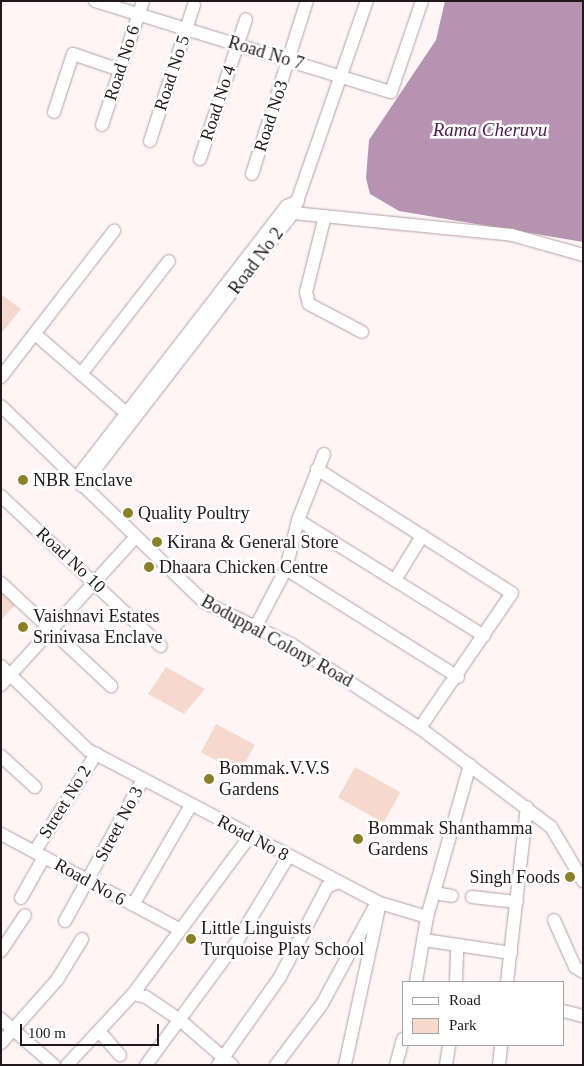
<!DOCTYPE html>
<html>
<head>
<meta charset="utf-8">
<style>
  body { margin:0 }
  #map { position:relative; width:584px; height:1066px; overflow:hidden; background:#fff5f7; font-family:"Times New Roman",serif }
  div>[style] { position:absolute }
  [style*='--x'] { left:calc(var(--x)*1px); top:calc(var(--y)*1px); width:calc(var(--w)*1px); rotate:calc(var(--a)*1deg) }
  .green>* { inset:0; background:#f5d9cd; transform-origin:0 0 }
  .water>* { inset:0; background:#b593b1 }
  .roads { filter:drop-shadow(0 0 1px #b59fa3) drop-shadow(0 0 1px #b59fa3) }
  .minor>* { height:12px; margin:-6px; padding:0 6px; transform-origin:6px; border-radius:6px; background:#fff }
  .dots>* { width:14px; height:14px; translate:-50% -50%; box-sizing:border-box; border:2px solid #fff; border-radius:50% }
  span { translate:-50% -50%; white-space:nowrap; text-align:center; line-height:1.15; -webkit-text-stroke:5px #fff; paint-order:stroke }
  .street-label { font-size:18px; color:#20181a }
  .poi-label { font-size:18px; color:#20181a }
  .left { translate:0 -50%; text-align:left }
  .right { translate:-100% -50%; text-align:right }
  .water-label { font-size:19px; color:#4a1f47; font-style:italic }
  .frame { position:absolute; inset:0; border:2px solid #20181a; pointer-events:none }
  .legend { position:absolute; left:402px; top:981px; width:162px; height:65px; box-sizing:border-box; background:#fff; border:1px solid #a6a3a3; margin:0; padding:6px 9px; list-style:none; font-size:15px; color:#20181a }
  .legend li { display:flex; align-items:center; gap:10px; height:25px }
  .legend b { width:25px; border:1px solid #a6a3a3 }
  .scale { position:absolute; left:20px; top:1024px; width:139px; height:22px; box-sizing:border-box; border:2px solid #20181a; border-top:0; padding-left:6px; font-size:15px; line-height:18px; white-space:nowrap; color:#20181a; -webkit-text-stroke:4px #fff; paint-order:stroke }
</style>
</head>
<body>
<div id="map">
  <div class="green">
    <i style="clip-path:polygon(1px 294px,21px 309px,1px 334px)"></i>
    <i style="clip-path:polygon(1px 589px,16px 604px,1px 620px)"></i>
    <i style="clip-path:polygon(166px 667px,205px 689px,184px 714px,148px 694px)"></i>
    <i style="left:216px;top:724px;width:44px;height:32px;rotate:28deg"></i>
    <i style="left:355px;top:767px;width:52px;height:35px;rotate:29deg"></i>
  </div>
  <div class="water">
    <i style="clip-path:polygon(445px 1px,583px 1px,583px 242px,399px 211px,370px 194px,366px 178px,369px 140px,436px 40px)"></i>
  </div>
  <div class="roads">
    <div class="minor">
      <i style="--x:95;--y:1;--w:310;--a:17.1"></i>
      <i style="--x:391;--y:92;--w:96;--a:-71.2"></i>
      <i style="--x:54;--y:112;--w:61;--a:-71.9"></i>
      <i style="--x:73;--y:54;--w:50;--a:18.8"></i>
      <i style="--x:102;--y:125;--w:131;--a:-71.7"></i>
      <i style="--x:150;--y:141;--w:143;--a:-72.1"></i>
      <i style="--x:200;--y:159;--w:147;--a:-71.8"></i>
      <i style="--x:252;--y:174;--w:182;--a:-72.4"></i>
      <i style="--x:293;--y:213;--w:220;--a:5.7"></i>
      <i style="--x:512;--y:235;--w:74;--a:15.7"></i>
      <i style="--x:325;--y:216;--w:78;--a:104"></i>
      <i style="--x:306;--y:292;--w:12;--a:76"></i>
      <i style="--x:309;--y:304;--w:60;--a:27.8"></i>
      <i style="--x:35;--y:334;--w:130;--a:40.9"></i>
      <i style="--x:81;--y:374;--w:143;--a:-52.1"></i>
      <i style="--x:1;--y:377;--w:185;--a:-52.3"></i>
      <i style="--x:1;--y:406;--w:282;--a:44"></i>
      <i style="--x:204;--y:602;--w:97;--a:25.8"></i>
      <i style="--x:291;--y:644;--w:154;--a:33.1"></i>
      <i style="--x:420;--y:728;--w:164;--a:37.1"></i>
      <i style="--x:551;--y:827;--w:63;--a:59.3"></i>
      <i style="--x:317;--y:469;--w:231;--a:32.5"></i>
      <i style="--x:512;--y:593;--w:163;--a:124.3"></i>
      <i style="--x:75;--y:480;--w:346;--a:-52.3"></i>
      <i style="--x:287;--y:206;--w:12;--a:-24"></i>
      <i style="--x:82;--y:486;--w:345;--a:-52.3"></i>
      <i style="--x:293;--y:213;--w:225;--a:-70.8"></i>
      <i style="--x:1;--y:496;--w:219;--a:43.2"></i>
      <i style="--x:298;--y:520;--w:71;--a:-68.5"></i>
      <i style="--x:395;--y:580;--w:52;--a:-58.5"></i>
      <i style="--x:1;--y:583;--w:151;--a:43.1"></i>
      <i style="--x:255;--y:628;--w:67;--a:-62.3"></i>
      <i style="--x:1;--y:666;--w:121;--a:44"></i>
      <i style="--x:88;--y:750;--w:330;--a:27.7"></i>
      <i style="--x:380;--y:903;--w:166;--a:102.2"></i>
      <i style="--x:458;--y:677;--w:203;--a:-147.9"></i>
      <i style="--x:286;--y:569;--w:50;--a:-76.2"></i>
      <i style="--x:298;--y:520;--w:219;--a:31.9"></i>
      <i style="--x:1;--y:685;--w:197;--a:-47.7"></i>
      <i style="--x:1;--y:756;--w:46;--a:42.4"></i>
      <i style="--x:1;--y:834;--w:202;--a:28.1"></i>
      <i style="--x:35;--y:851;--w:115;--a:-57.8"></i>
      <i style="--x:434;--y:893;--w:18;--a:9"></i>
      <i style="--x:472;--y:897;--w:45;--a:6.3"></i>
      <i style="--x:21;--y:898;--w:47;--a:-60.7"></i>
      <i style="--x:380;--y:903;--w:49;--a:16.6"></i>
      <i style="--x:133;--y:905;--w:116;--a:-59.9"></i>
      <i style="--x:554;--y:920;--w:51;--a:65.9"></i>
      <i style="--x:575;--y:967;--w:9;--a:32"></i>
      <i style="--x:65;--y:921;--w:162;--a:-61.2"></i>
      <i style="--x:424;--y:940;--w:88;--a:8.5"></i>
      <i style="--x:1;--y:951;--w:43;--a:-56.3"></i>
      <i style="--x:416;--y:982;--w:66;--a:-80.4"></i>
      <i style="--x:427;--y:917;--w:158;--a:-74.2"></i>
      <i style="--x:456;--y:982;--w:37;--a:-88"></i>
      <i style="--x:507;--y:982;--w:176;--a:-83.5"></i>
      <i style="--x:133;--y:994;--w:13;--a:13"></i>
      <i style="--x:146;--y:997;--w:41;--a:34.1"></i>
      <i style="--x:180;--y:1020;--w:69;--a:40.9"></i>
      <i style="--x:563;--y:1011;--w:21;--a:14"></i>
      <i style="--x:1;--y:1019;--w:70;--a:41"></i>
      <i style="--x:99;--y:1031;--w:32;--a:49"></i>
      <i style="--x:1;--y:1043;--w:84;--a:-48.4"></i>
      <i style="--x:57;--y:980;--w:48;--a:-58.6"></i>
      <i style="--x:67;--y:1065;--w:97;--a:-47.1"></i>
      <i style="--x:133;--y:994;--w:195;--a:-53.5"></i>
      <i style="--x:146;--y:1065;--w:152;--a:-53.6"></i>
      <i style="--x:236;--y:943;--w:100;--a:-58.8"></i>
      <i style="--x:218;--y:1065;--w:108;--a:-54.8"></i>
      <i style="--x:280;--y:977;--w:102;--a:-62.4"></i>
      <i style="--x:327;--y:887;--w:10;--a:-24"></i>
      <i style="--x:276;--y:1065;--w:76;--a:-53"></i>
      <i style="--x:322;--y:1004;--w:111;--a:-61.6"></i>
      <i style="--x:396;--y:1065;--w:27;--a:-75"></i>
      <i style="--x:446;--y:1065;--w:20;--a:-81"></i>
      <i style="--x:499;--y:1065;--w:20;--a:-84"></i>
    </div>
  </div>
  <div class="dots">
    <i style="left:23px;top:480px;background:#8b8027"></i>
    <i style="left:128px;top:513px;background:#8b8027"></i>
    <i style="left:157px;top:542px;background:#8b8027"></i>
    <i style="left:149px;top:567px;background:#8b8027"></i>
    <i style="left:23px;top:627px;background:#8b8027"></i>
    <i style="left:209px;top:779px;background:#8b8027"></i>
    <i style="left:358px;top:839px;background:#8b8027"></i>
    <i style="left:570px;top:877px;background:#8b8027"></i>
    <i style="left:191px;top:939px;background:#8b8027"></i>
  </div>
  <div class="street-label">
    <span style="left:266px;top:53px;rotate:17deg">Road No 7</span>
    <span style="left:122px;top:63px;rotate:-72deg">Road No 6</span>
    <span style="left:172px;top:73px;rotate:-72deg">Road No 5</span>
    <span style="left:218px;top:103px;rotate:-72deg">Road No 4</span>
    <span style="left:271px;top:116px;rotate:-72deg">Road No3</span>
    <span style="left:256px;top:261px;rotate:-53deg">Road No 2</span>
    <span style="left:71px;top:560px;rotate:43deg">Road No 10</span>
    <span style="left:277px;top:641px;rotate:29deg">Boduppal Colony Road</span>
    <span style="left:65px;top:802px;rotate:-58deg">Street No 2</span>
    <span style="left:119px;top:824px;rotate:-62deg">Street No 3</span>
    <span style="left:253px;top:838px;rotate:28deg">Road No 8</span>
    <span style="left:90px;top:882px;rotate:29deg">Road No 6</span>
  </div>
  <div class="poi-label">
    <span class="left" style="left:33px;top:480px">NBR Enclave</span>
    <span class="left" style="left:138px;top:513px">Quality Poultry</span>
    <span class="left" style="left:167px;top:542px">Kirana &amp; General Store</span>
    <span class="left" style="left:159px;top:567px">Dhaara Chicken Centre</span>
    <span class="left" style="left:33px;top:627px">Vaishnavi Estates<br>Srinivasa Enclave</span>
    <span class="left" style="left:219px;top:779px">Bommak.V.V.S<br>Gardens</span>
    <span class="left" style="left:368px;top:839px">Bommak Shanthamma<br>Gardens</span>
    <span class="right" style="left:560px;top:877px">Singh Foods</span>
    <span class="left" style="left:201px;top:939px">Little Linguists<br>Turquoise Play School</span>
  </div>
  <div class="water-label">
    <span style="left:490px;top:130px">Rama Cheruvu</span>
  </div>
  <div class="frame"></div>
  <ul class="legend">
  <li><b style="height:6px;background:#fff"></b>Road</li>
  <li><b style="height:14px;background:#f5d9cd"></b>Park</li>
  </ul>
  <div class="scale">100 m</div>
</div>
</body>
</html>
